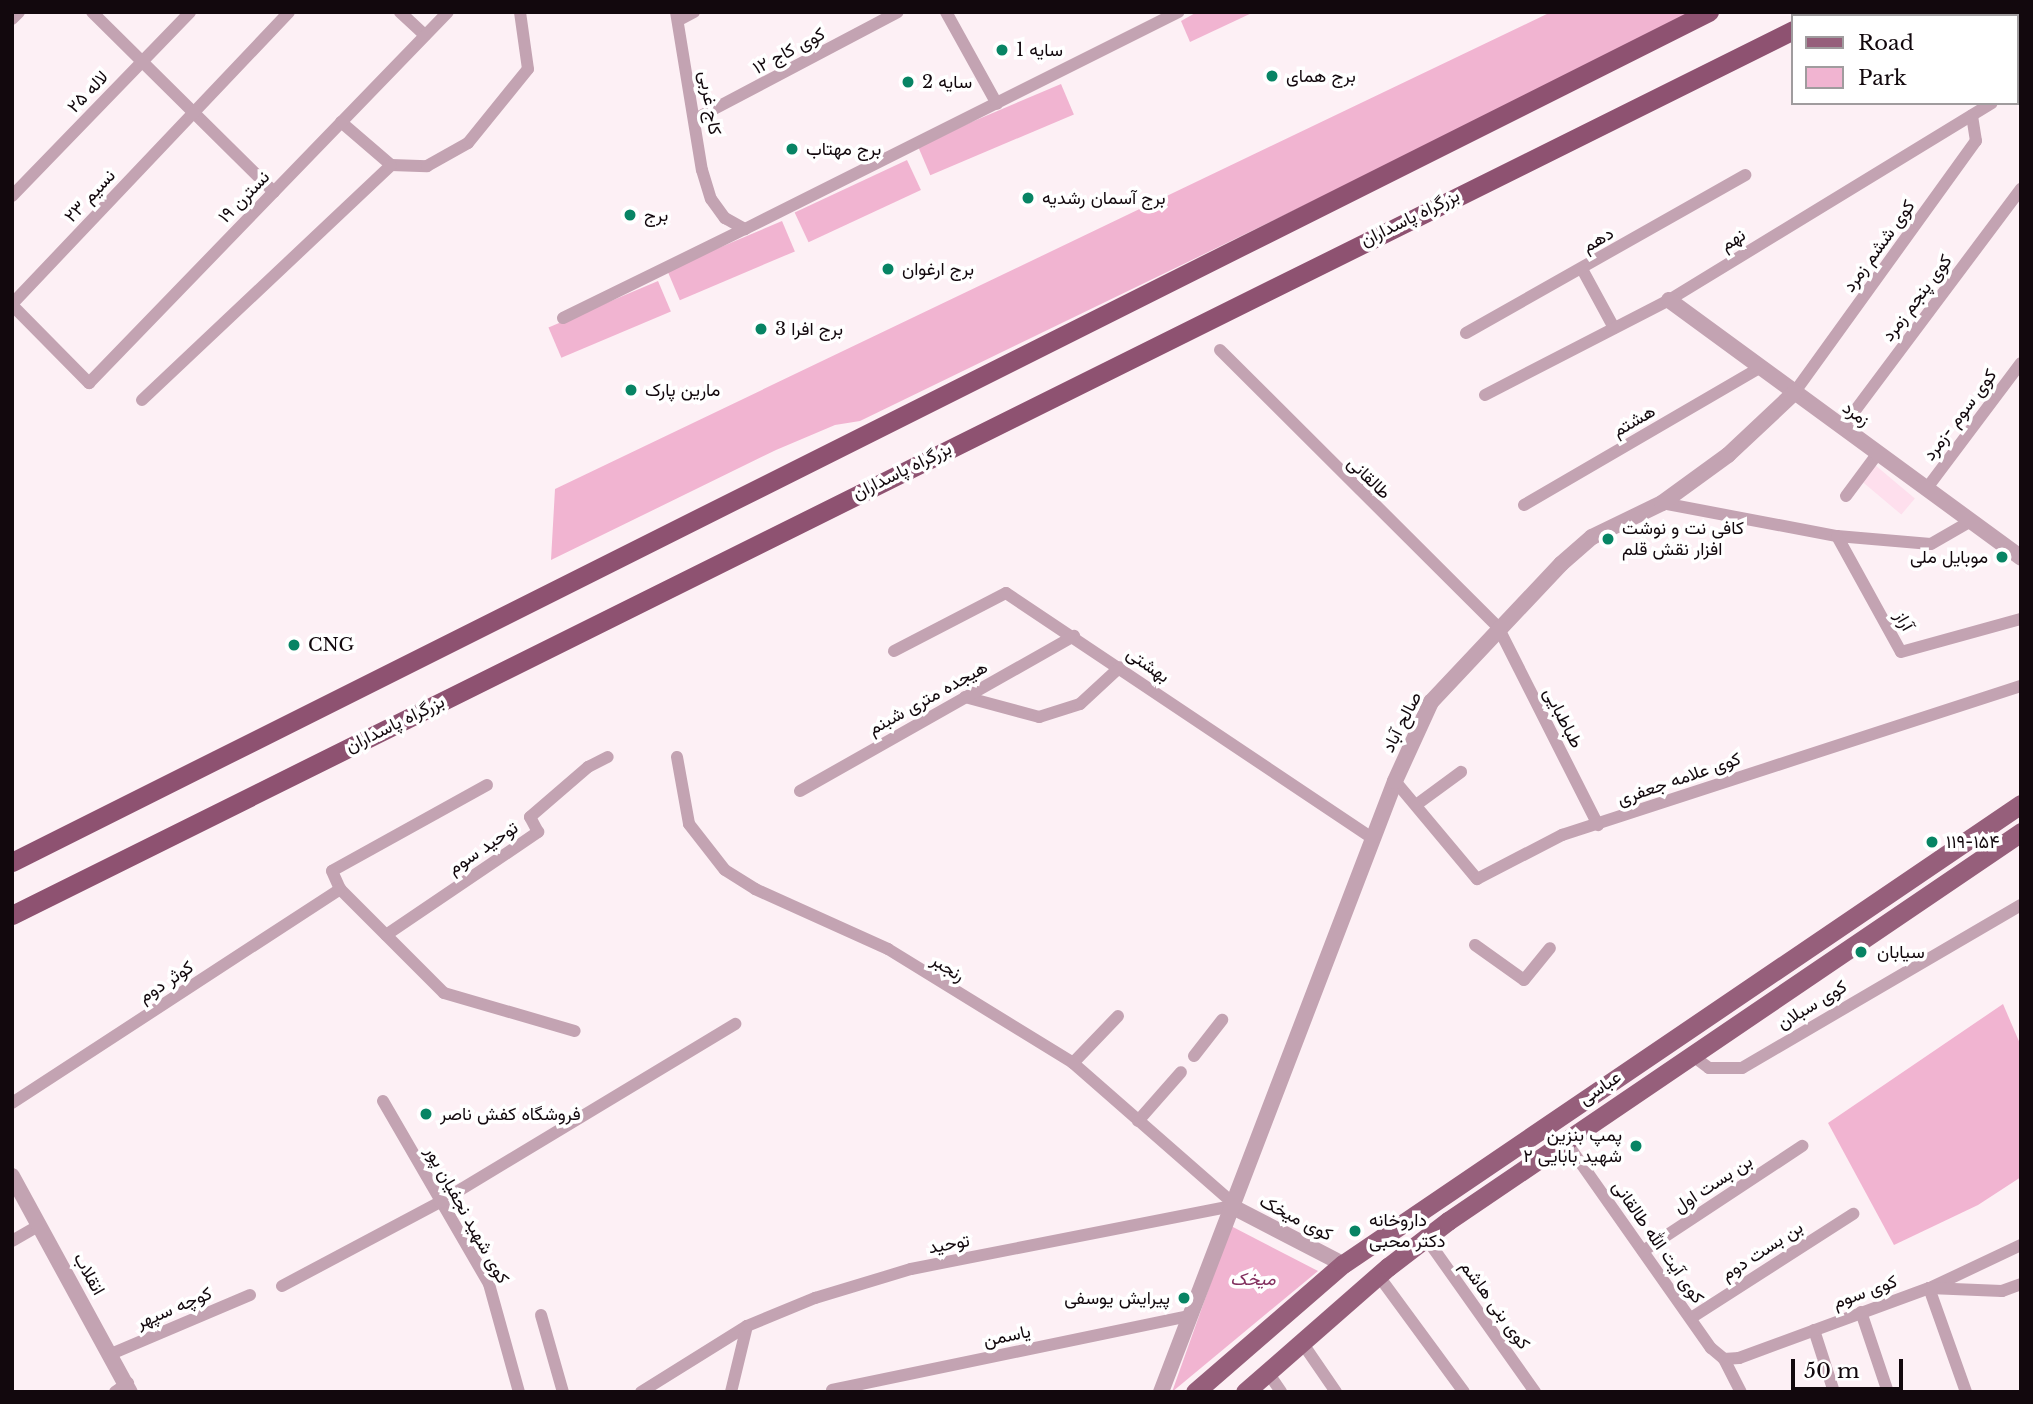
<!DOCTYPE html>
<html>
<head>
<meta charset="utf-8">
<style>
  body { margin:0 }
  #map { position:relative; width:2033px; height:1404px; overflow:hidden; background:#fdf0f5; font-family:"Libre Baskerville",Vazirmatn,serif }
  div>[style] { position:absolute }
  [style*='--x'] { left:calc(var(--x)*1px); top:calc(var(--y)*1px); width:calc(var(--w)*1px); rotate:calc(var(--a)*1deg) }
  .built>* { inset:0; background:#fedfed; transform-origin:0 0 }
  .green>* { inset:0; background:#f1b4d1; transform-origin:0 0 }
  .minor>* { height:12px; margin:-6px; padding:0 6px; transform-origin:6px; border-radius:6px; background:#c3a3b2 }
  .tertiary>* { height:16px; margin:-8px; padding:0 8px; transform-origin:8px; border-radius:8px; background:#c3a3b2 }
  .primary>* { height:19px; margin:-9.5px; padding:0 9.5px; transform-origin:9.5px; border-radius:9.5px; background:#965f7b }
  .trunk>* { height:19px; margin:-9.5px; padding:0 9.5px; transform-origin:9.5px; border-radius:9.5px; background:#8e5271 }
  .dots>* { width:19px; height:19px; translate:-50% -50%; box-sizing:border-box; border:4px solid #fff; border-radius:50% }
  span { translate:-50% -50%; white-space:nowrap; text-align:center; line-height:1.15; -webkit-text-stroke:7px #fff; paint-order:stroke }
  .poi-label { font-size:18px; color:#12080d }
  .left { translate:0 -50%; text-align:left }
  .right { translate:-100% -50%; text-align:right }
  .street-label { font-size:18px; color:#12080d }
  .park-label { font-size:18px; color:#83305f; font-style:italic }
  .frame { position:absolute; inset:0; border:14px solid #12080d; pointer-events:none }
  .legend { position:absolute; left:1791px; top:14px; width:228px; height:91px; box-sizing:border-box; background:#fff; border:2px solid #a09c9e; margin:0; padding:9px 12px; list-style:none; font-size:21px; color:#12080d }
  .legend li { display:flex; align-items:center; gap:14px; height:35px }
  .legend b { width:35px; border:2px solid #a09c9e }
  .scale { position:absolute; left:1791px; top:1359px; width:112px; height:32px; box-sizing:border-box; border:4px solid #12080d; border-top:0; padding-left:9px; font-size:21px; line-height:24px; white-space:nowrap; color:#12080d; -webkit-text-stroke:5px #fff; paint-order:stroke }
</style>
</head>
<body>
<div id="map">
  <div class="built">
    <i style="left:1875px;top:465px;width:52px;height:21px;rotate:40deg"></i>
  </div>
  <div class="green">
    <i style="clip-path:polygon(1197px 12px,1254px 12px,1190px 42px,1181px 21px)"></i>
    <i style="clip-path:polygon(1551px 12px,1703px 12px,860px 421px,835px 425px,776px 450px,551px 560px,555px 489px)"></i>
    <i style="left:1061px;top:84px;width:33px;height:156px;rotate:67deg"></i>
    <i style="left:907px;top:160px;width:33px;height:124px;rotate:65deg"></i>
    <i style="left:782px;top:221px;width:33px;height:125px;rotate:67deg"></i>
    <i style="left:658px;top:281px;width:33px;height:119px;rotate:67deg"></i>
    <i style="clip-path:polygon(2003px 1004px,2021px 1046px,2021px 1177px,1978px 1205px,1894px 1245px,1828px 1123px)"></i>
    <i style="clip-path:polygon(1231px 1226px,1318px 1271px,1172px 1392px)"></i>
  </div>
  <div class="minor">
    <i style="--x:92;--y:12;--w:256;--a:44.7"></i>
    <i style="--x:400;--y:12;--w:34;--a:43"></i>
    <i style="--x:676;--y:12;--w:160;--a:80.7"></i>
    <i style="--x:702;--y:170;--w:30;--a:73"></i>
    <i style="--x:711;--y:199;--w:24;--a:54"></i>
    <i style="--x:725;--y:218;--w:23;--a:29"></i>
    <i style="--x:745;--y:229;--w:485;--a:-26.6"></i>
    <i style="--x:946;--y:12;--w:105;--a:61"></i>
    <i style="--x:12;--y:19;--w:10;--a:-45"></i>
    <i style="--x:679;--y:20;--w:17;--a:-28"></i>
    <i style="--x:2017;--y:89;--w:4;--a:-27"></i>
    <i style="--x:695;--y:119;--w:229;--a:-27.8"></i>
    <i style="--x:341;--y:122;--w:66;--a:40.7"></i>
    <i style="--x:391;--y:165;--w:36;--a:2"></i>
    <i style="--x:427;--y:166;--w:47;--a:-29.3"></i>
    <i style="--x:468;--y:143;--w:95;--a:-51"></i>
    <i style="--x:528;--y:69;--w:58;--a:-98"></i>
    <i style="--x:12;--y:196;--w:256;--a:-45.9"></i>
    <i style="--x:1582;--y:269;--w:67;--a:61.5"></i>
    <i style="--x:12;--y:304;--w:402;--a:-46.5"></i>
    <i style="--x:12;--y:305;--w:110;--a:45.4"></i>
    <i style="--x:89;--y:383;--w:516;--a:-45.94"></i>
    <i style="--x:563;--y:318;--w:203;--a:-26.1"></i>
    <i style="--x:1466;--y:333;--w:321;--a:-29.5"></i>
    <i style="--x:1220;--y:350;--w:392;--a:44.9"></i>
    <i style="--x:1498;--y:627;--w:222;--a:63.2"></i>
    <i style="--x:1794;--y:393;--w:311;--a:-54.2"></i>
    <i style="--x:1976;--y:141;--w:26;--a:-99"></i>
    <i style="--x:1485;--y:395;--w:207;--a:-27.3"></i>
    <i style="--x:1669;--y:300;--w:378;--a:-31.4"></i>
    <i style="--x:142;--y:400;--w:342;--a:-43.3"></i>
    <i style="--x:1842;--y:428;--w:299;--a:-53.2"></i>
    <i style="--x:1927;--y:488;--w:156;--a:-53.1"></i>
    <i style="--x:1846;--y:496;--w:54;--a:-53.3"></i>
    <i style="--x:1662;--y:503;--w:178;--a:10.7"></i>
    <i style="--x:1837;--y:536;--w:94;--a:4.9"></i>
    <i style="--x:1931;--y:544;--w:46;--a:-29.9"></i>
    <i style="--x:1524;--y:505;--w:274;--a:-30.2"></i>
    <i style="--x:1837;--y:536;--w:132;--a:61.1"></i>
    <i style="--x:1901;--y:652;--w:124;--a:-15.4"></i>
    <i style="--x:894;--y:651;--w:126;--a:-27.4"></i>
    <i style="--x:1006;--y:593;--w:440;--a:33.8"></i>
    <i style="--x:965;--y:697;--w:77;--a:15.1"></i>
    <i style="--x:1039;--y:717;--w:43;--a:-17.6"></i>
    <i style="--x:1080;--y:704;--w:54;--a:-42.8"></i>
    <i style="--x:677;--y:757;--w:68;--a:79.8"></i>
    <i style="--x:689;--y:824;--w:58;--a:52"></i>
    <i style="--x:725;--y:870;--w:36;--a:32"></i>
    <i style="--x:755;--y:889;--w:146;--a:24.3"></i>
    <i style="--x:888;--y:949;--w:217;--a:31.6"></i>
    <i style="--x:1073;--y:1063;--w:211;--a:41.2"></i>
    <i style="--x:1395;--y:781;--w:128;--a:50.1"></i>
    <i style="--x:1477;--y:879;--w:96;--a:-27.4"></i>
    <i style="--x:1562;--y:835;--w:483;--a:-18"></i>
    <i style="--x:487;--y:785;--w:177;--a:151"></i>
    <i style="--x:332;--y:871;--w:20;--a:66"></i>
    <i style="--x:340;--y:889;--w:147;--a:45"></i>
    <i style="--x:444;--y:993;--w:136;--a:16.2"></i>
    <i style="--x:800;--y:791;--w:315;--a:-29.5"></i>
    <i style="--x:1416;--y:805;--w:56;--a:-36.3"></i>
    <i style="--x:386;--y:935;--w:184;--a:-34.1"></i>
    <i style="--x:538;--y:832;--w:17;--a:-118"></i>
    <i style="--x:530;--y:817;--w:77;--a:-40.8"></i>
    <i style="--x:588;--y:767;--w:22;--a:-27"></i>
    <i style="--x:1475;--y:945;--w:60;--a:35.5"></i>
    <i style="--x:1524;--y:980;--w:41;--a:-50.9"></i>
    <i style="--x:1194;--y:1056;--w:46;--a:-52.1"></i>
    <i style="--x:1693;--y:1056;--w:20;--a:37"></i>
    <i style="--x:1709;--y:1068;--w:33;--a:0"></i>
    <i style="--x:1742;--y:1068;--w:323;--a:-30.3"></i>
    <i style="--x:1073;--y:1063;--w:65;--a:-46.2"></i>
    <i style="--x:383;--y:1101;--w:211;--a:59.9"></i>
    <i style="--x:489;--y:1284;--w:112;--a:74.5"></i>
    <i style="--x:12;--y:1103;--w:392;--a:-33.1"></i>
    <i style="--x:1138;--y:1121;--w:65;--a:-48.7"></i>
    <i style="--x:1566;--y:1142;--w:252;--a:54.9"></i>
    <i style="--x:1711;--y:1348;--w:17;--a:40"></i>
    <i style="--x:1724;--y:1359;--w:37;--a:63"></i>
    <i style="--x:1426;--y:1238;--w:189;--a:54.7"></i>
    <i style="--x:12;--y:1241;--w:32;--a:-30"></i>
    <i style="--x:1643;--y:1251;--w:191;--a:-33.4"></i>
    <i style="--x:1378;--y:1275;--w:145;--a:53.7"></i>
    <i style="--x:282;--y:1286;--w:179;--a:-28"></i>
    <i style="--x:440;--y:1202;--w:345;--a:-31.1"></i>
    <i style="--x:1932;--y:1287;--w:98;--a:-25.3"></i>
    <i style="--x:1929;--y:1288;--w:110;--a:70.4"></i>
    <i style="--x:1861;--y:1312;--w:84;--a:71.4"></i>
    <i style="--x:541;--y:1315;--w:80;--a:74.1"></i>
    <i style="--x:1691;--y:1318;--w:193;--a:-32.7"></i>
    <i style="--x:1814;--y:1330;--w:65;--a:72.1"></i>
    <i style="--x:1301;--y:1341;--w:62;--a:55.5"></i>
    <i style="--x:111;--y:1354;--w:151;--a:-23"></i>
    <i style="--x:1724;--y:1359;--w:15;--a:-4"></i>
    <i style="--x:1739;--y:1358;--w:202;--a:-20.2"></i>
    <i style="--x:1929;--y:1288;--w:73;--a:2.4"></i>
    <i style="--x:2002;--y:1291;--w:20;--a:-20"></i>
    <i style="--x:1267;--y:1371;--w:25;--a:56"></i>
    <i style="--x:832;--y:1390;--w:365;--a:-11.7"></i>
    <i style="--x:115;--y:1392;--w:16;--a:-35"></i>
    <i style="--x:641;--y:1392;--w:125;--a:-31.9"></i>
    <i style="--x:731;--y:1392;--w:68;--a:-76.4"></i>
    <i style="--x:747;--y:1326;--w:74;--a:-22.4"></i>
    <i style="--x:815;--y:1298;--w:100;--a:-16.8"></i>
    <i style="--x:911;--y:1269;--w:326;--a:-11.1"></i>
  </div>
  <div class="tertiary">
    <i style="--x:1669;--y:300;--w:436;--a:36.2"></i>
    <i style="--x:12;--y:1176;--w:246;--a:61.4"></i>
    <i style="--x:1231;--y:1206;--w:126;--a:27.4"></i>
    <i style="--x:1161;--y:1392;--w:654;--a:-69.04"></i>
    <i style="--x:1395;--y:781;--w:87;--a:-65.5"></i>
    <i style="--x:1431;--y:702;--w:190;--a:-46.7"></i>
    <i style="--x:1561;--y:564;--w:41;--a:-41.1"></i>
    <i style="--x:1592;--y:537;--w:78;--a:-25.9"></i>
    <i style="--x:1662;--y:503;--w:82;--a:-36"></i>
    <i style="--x:1728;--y:455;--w:91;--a:-43.2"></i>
  </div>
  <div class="primary">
    <i style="--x:1195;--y:1392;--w:196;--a:-40.9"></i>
    <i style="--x:1343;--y:1264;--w:819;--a:-34.16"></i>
    <i style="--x:1245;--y:1392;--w:190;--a:-41.2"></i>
    <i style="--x:1388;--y:1267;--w:76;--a:-37.5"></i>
    <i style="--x:1448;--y:1221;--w:693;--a:-34.17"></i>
  </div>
  <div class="trunk">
    <i style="--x:1824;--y:16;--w:9;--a:-27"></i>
    <i style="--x:12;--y:862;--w:1898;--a:-26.61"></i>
    <i style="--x:12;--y:915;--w:1989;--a:-26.42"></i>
  </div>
  <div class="dots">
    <i style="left:1002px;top:50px;background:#078464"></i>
    <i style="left:1272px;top:76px;background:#078464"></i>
    <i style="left:908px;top:82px;background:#078464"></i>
    <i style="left:792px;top:149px;background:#078464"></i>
    <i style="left:1028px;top:198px;background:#078464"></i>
    <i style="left:630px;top:215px;background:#078464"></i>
    <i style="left:888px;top:269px;background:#078464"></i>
    <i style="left:761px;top:329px;background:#078464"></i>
    <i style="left:631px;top:390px;background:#078464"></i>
    <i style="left:1608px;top:539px;background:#078464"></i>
    <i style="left:2002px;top:557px;background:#078464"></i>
    <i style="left:294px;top:645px;background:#078464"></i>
    <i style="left:1932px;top:842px;background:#078464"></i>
    <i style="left:1861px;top:952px;background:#078464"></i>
    <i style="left:426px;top:1114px;background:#078464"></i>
    <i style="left:1636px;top:1146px;background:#078464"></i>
    <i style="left:1355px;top:1231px;background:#078464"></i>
    <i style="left:1184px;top:1298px;background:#078464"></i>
  </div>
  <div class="poi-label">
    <span class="left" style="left:1016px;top:50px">سایه 1</span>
    <span class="left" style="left:1286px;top:76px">برج همای</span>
    <span class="left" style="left:922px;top:82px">سایه 2</span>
    <span class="left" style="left:806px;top:149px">برج مهتاب</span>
    <span class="left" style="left:1042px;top:198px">برج آسمان رشدیه</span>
    <span class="left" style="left:644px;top:215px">برج</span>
    <span class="left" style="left:902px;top:269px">برج ارغوان</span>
    <span class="left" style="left:775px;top:329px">برج افرا 3</span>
    <span class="left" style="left:645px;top:390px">مارین پارک</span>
    <span class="left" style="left:1622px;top:539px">کافی نت و نوشت<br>افزار نقش قلم</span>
    <span class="right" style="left:1988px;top:557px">موبایل ملی</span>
    <span class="left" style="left:308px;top:645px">CNG</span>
    <span class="left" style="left:1946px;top:842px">۱۱۹-۱۵۴</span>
    <span class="left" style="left:1877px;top:952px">سیابان</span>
    <span class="left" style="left:440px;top:1114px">فروشگاه کفش ناصر</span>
    <span class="right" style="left:1622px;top:1146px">پمپ بنزین<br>شهید بابایی ۲</span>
    <span class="left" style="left:1369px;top:1231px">داروخانه<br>دکتر محبی</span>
    <span class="right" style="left:1170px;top:1298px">پیرایش یوسفی</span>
  </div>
  <div class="street-label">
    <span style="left:789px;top:51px;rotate:-28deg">کوی کاج ۱۲</span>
    <span style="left:88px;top:92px;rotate:-46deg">لاله ۲۵</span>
    <span style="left:710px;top:103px;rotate:81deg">کاج غربی</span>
    <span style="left:90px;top:196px;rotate:-47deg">نسیم ۲۳</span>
    <span style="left:244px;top:197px;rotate:-46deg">نسترن ۱۹</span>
    <span style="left:1410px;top:218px;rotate:-26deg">بزرگراه پاسداران</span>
    <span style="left:1598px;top:240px;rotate:-30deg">دهم</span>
    <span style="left:1733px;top:240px;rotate:-32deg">نهم</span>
    <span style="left:1879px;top:246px;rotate:-54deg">کوی ششم زمرد</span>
    <span style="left:1917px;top:298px;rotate:-53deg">کوی پنجم زمرد</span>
    <span style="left:1856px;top:414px;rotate:36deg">زمرد</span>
    <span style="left:1960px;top:415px;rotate:-53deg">کوی سوم -زمرد</span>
    <span style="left:1634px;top:421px;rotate:-30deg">هشتم</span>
    <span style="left:902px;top:471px;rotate:-26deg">بزرگراه پاسداران</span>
    <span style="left:1369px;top:478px;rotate:44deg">طالقانی</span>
    <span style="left:1904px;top:621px;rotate:61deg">آراز</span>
    <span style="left:1148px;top:665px;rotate:35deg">بهشتی</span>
    <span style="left:928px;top:698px;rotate:-29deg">هیجده متری شبنم</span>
    <span style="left:1563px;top:718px;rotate:63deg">طباطبایی</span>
    <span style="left:1402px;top:722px;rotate:-63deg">صالح آباد</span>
    <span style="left:395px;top:724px;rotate:-26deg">بزرگراه پاسداران</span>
    <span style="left:1679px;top:779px;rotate:-19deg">کوی علامه جعفری</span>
    <span style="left:483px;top:848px;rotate:-34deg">توحید سوم</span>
    <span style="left:948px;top:968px;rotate:33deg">رنجبر</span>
    <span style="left:166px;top:982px;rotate:-33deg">کوثر دوم</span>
    <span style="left:1812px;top:1005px;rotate:-31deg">کوی سبلان</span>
    <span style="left:1600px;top:1088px;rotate:-34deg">عباسى</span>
    <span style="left:1713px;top:1184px;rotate:-33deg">بن بست اول</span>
    <span style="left:467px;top:1215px;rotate:61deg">کوی شهید نجفیان پور</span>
    <span style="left:1296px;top:1218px;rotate:27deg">کوی میخک</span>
    <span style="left:1658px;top:1242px;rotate:55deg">کوی آیت الله طالقانی</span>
    <span style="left:949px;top:1244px;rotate:-11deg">توحید</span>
    <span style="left:1762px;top:1251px;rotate:-33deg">بن بست دوم</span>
    <span style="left:89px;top:1274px;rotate:61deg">انقلاب</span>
    <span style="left:1865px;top:1292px;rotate:-20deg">کوی سوم</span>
    <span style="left:1495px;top:1305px;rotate:54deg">کوی بنی هاشم</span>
    <span style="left:174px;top:1308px;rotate:-23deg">کوچه سپهر</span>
    <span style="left:1007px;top:1336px;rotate:-12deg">یاسمن</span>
  </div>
  <div class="park-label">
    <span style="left:1253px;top:1279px">میخک</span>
  </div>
  <div class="frame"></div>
  <ul class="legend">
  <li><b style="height:9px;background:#965f7b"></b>Road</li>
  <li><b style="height:19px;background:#f1b4d1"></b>Park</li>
  </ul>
  <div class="scale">50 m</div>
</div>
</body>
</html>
